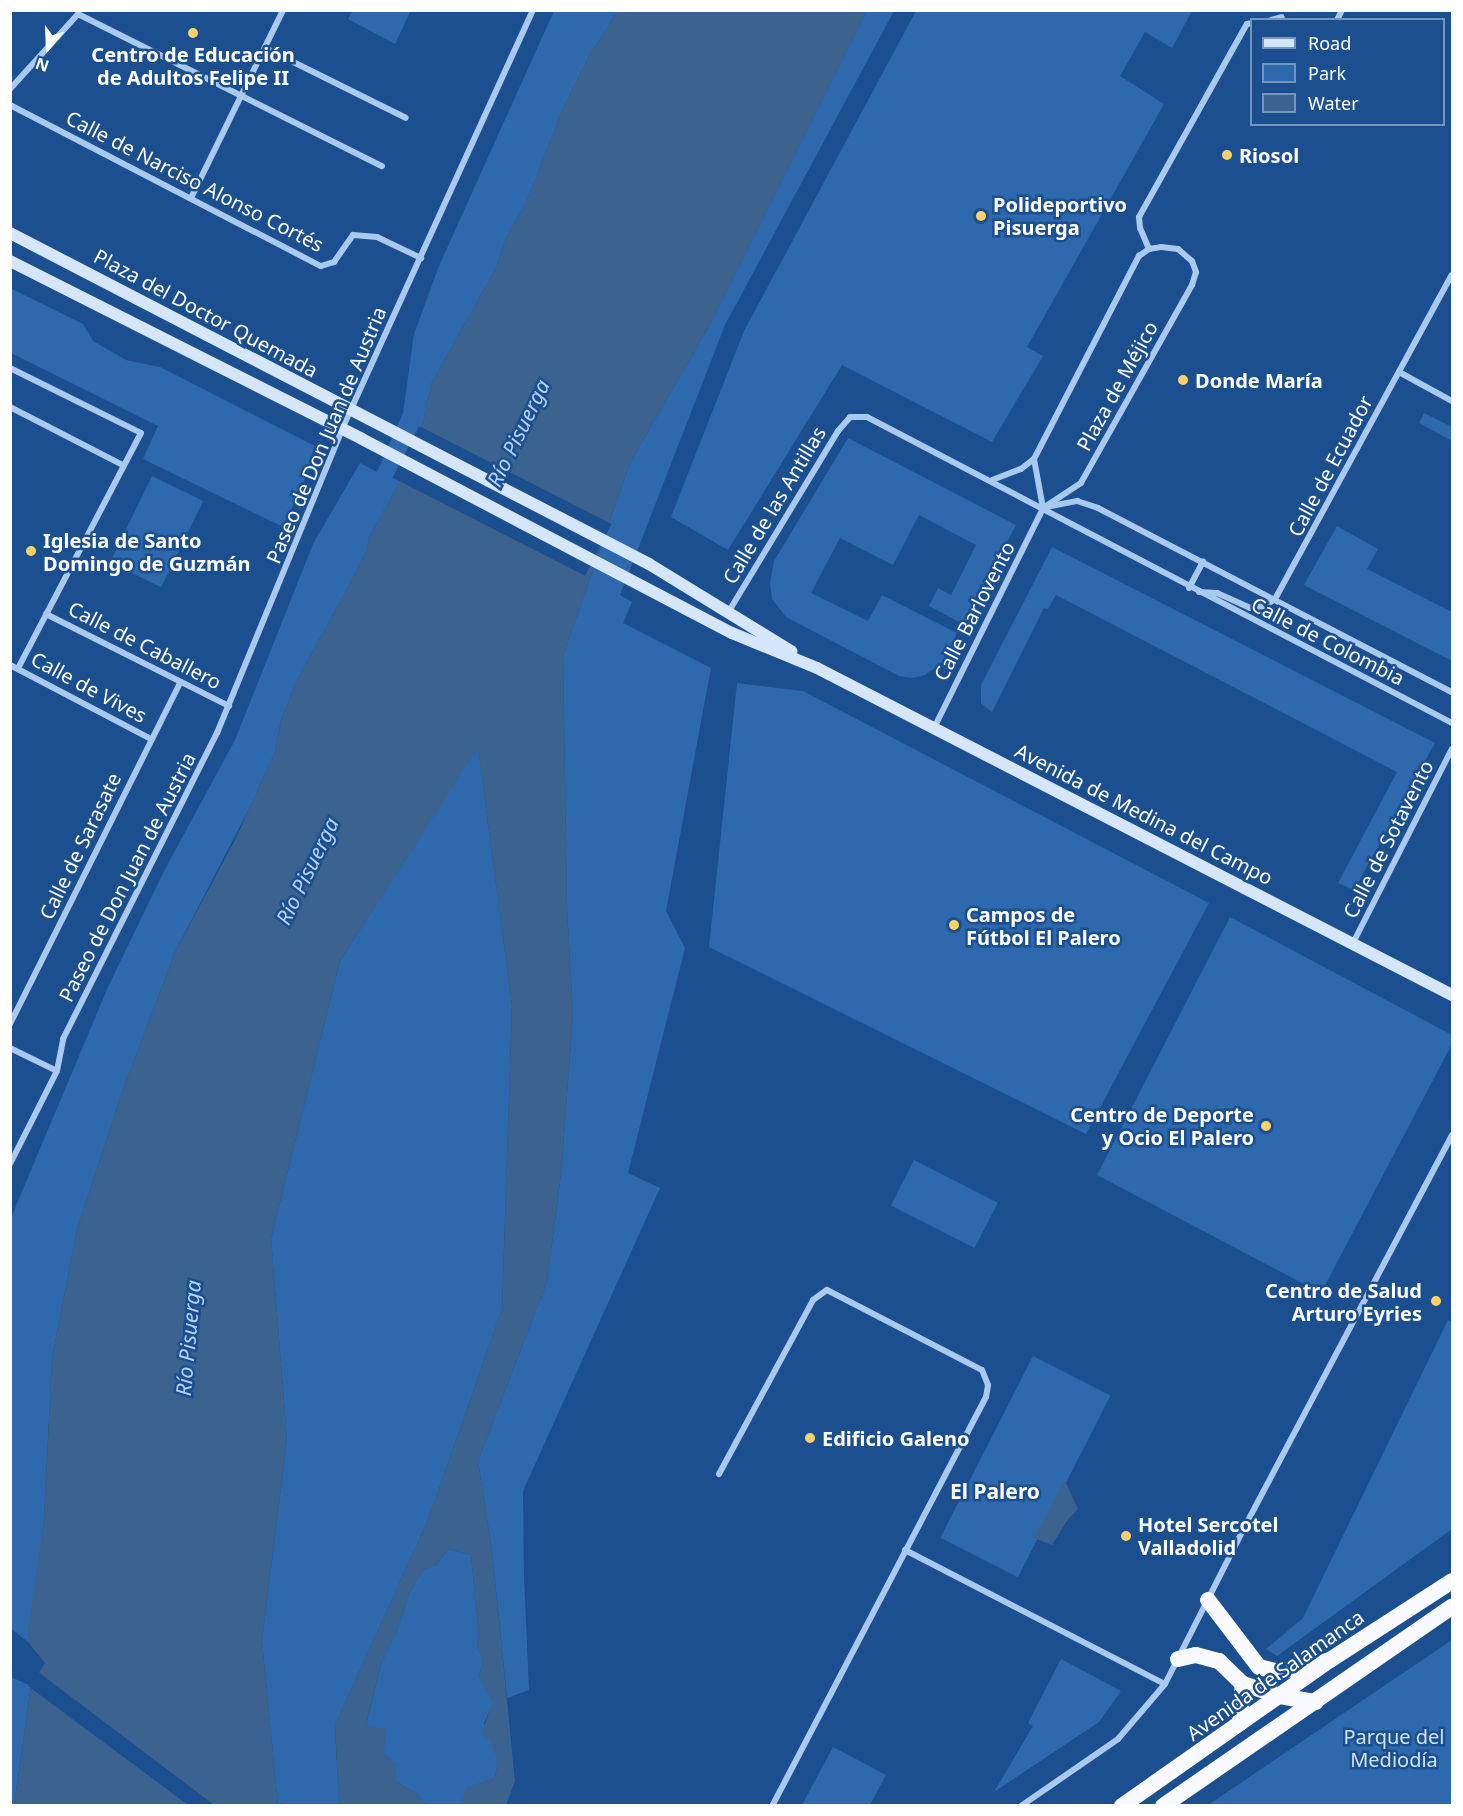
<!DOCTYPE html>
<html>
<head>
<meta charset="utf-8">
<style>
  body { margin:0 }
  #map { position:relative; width:1463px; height:1816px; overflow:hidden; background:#1b4f8f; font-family:"Noto Sans",sans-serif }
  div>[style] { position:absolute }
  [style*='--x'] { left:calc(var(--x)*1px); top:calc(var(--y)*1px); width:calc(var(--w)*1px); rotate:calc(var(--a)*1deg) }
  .green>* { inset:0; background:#2e69ad; transform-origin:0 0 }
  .water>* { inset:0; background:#3c6290 }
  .pier>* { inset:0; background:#1b4f8f; transform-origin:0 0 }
  .minor>* { height:6px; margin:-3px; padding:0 3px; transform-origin:3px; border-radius:3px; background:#a9c9ee }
  .secondary>* { height:12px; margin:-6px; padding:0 6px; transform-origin:6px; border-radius:6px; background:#d6e6fa }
  .trunk>* { height:16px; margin:-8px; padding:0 8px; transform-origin:8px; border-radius:8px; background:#f8faff }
  .dots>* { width:16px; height:16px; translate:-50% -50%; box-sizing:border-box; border:3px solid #1b4f8f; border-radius:50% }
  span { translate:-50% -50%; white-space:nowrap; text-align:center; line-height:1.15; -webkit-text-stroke:5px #1b4f8f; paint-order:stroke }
  .poi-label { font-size:20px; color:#fff; font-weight:700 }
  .left { translate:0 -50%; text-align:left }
  .right { translate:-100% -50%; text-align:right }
  .street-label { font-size:20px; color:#fff }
  .park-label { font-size:20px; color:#cfe3fa }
  .water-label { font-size:21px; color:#b5d3f5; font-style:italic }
  .neighbourhood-label { font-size:21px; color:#fff; font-weight:700 }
  .frame { position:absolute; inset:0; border:12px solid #fff; pointer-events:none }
  .legend { position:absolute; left:1250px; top:18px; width:195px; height:108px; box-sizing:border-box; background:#1b4f8f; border:2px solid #7695bc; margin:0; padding:8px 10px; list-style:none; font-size:18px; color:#fff }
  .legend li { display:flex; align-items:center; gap:12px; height:30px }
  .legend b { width:30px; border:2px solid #7695bc }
  .north { position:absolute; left:18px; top:18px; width:60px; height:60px; -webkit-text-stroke:4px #1b4f8f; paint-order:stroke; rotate:199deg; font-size:16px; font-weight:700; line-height:24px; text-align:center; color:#fff }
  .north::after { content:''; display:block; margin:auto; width:21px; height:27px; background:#fff; clip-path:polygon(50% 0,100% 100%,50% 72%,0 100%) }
</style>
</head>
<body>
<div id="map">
  <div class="green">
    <i style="clip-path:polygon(407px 10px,410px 12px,395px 44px,348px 19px,352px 11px)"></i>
    <i style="clip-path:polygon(554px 11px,618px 11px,589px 56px,565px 104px,526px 203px,506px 238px,496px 268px,432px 382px,423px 423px,399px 483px,369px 538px,367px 550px,352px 580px,297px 680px,281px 720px,275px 752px,249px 809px,175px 952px,121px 1095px,77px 1230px,52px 1358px,44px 1520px,28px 1642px,10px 1628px,10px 1220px,108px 987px,164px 871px,235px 740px,313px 544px,360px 463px,377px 472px,403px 413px,414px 334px,439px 266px)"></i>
    <i style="clip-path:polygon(867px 11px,894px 11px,725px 325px,620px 595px,632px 602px,623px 623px,711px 668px,666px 911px,685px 948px,628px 1173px,660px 1188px,523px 1491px,524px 1577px,529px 1690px,507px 1698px,492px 1551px,478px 1461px,547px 1282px,561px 1174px,573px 1015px,567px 909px,563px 656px,630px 463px,712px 321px)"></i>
    <i style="clip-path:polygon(916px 11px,1192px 11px,1172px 48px,1145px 32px,1120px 76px,1164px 104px,1027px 347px,1043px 356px,992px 442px,842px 365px,728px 550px,671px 517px,744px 331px)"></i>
    <i style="clip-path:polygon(10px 288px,83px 324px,93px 341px,126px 360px,160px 367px,319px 448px,283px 527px,143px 459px,158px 426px,11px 353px)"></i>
    <i style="clip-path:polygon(1424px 413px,1452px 427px,1452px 441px,1419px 423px)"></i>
    <i style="clip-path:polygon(848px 438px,1016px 525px,963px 624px,929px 606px,938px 588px,951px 595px,976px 545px,919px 515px,893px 565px,840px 538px,811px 593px,868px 621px,882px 595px,957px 633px,942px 663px,925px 675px,913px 678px,899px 676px,786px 617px,772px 599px,770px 583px,774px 561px)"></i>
    <i style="left:152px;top:476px;width:57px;height:96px;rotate:26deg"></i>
    <i style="clip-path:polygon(1337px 526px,1378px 549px,1367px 569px,1452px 612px,1452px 661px,1304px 585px)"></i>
    <i style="clip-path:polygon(1052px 547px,1435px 743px,1354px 890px,1338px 883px,1397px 772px,1056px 595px,1048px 609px,1044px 608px,992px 712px,981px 703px,981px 685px)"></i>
    <i style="clip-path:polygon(737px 683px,803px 691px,1209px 903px,1086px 1134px,709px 947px)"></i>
    <i style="clip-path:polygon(478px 747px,512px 1006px,502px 1309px,428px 1520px,335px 1725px,339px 1805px,278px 1805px,262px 1641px,287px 1439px,271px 1239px,340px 961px)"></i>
    <i style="clip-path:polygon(1230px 917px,1452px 1035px,1452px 1044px,1321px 1293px,1097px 1175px)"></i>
    <i style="left:914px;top:1160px;width:94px;height:51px;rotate:27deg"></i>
    <i style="clip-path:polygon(1448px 1320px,1452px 1322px,1452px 1529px,1277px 1656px,1266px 1649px,1303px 1618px)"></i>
    <i style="left:1033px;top:1356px;width:87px;height:204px;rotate:27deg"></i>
    <i style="clip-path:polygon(448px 1549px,471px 1555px,479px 1635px,477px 1648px,483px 1661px,479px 1676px,494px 1703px,484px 1723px,498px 1759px,495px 1778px,467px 1788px,462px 1805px,424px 1805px,418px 1794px,396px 1782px,396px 1765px,384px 1754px,366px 1726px,381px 1664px,397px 1631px,409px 1594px,424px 1569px,436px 1565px)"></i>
    <i style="clip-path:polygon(1452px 1640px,1452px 1805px,1208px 1805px)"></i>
    <i style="clip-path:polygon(1061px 1659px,1121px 1691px,1099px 1722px,994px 1792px,1033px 1726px,1028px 1723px)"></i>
    <i style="clip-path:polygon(11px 1677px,31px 1686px,14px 1805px,11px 1806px)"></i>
    <i style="clip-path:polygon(833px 1747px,886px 1775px,870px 1805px,802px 1805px)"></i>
  </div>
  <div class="water">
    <i style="clip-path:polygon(618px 11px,867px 11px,712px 321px,630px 463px,563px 656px,567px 909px,573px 1015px,561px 1174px,547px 1282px,478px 1461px,492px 1551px,515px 1781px,506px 1805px,462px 1805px,466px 1788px,495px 1778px,498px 1759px,490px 1740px,481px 1734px,493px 1703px,479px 1676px,483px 1661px,477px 1648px,479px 1635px,471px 1555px,448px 1549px,436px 1565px,424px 1569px,409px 1594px,397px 1631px,381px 1664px,366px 1725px,386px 1729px,384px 1754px,396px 1765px,396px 1782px,418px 1794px,424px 1805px,339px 1805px,335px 1725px,428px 1520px,502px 1309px,512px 1006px,478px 748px,340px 961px,271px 1239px,287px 1439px,262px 1641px,278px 1805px,14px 1806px,31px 1686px,45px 1663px,28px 1642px,28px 1630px,44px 1520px,52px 1358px,77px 1230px,121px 1095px,175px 952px,235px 840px,275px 752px,281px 720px,297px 680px,352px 580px,367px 550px,369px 538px,399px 483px,423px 423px,432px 382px,496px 268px,506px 238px,526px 203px,565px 104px,589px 56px)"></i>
    <i style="clip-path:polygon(1065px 1481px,1078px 1509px,1068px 1519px,1052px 1545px,1034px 1538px)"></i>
  </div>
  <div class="pier">
    <i style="left:419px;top:426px;width:216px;height:58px;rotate:27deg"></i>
    <i style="clip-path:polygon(37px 1671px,214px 1805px,188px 1805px,28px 1686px)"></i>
  </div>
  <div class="minor">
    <i style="--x:1271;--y:20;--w:11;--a:-15"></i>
    <i style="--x:1337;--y:20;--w:11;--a:-63"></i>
    <i style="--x:265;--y:48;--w:157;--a:26.4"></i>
    <i style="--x:10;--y:89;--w:101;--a:-47.8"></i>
    <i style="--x:78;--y:14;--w:340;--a:26.6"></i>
    <i style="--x:10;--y:105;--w:350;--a:27.4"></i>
    <i style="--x:321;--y:266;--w:14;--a:-17"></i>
    <i style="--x:334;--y:262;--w:33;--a:-55"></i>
    <i style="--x:353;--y:235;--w:24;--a:5"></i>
    <i style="--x:377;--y:237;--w:49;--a:25.5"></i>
    <i style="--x:191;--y:198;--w:209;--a:-63.9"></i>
    <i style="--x:1161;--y:247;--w:17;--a:7"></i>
    <i style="--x:1178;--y:249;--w:18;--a:41"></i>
    <i style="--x:1192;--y:261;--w:12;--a:70"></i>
    <i style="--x:1196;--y:272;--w:14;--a:107"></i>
    <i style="--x:1192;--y:285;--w:227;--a:119.3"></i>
    <i style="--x:1081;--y:483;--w:45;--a:146.7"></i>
    <i style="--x:1043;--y:508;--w:50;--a:-100.4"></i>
    <i style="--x:1034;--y:459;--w:229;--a:-62.7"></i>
    <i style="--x:1139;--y:256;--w:12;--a:-35"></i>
    <i style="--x:1149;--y:249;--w:12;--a:-9"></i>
    <i style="--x:1149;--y:249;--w:23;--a:-113"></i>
    <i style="--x:1140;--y:228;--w:11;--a:-95"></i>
    <i style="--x:1139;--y:217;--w:221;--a:-60.8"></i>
    <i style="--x:1247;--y:24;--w:5;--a:-11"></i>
    <i style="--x:10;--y:368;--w:146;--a:26.4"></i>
    <i style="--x:141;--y:433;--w:265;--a:117.6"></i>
    <i style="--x:1399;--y:372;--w:60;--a:28.7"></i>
    <i style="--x:10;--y:407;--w:127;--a:27.2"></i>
    <i style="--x:992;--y:480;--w:31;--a:-21"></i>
    <i style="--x:1021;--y:469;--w:16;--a:-38"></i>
    <i style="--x:1046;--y:507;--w:32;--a:-11"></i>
    <i style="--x:1077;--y:501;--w:22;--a:18"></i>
    <i style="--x:1098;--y:508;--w:399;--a:27.5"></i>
    <i style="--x:1189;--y:588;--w:30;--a:-62"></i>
    <i style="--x:1199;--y:592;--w:18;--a:3"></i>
    <i style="--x:1217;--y:593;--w:36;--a:24"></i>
    <i style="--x:1250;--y:608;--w:14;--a:-8"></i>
    <i style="--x:1264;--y:606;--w:13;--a:-32"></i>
    <i style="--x:1275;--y:599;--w:369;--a:-61.4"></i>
    <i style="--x:729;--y:611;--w:210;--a:-58.8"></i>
    <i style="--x:838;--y:431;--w:18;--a:-49"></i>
    <i style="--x:850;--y:417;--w:17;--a:0"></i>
    <i style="--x:867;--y:417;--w:660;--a:27.61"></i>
    <i style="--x:46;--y:614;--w:205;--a:26.7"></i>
    <i style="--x:10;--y:665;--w:159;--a:27.7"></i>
    <i style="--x:934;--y:728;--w:246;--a:-63.6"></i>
    <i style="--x:1353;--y:943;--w:218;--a:-63"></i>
    <i style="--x:10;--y:1024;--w:381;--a:-63.5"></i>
    <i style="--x:10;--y:1048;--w:52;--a:26.1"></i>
    <i style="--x:10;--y:1164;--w:104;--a:-63.2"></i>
    <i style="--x:57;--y:1071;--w:33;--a:-79"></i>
    <i style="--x:63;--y:1039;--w:343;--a:-63.3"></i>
    <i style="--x:217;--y:733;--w:329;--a:-67.6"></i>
    <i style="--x:342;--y:429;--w:460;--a:-65.5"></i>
    <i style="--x:719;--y:1474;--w:198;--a:-61.6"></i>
    <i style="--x:813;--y:1300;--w:17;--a:-36"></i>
    <i style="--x:827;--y:1290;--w:174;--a:27.3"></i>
    <i style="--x:982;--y:1370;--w:16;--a:68"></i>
    <i style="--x:988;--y:1385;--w:12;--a:99"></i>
    <i style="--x:986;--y:1397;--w:462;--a:117.6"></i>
    <i style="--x:905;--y:1550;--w:292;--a:27.3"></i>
    <i style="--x:1021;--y:1806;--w:118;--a:-34.6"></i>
    <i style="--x:1118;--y:1739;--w:72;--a:-49.5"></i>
    <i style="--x:1165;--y:1684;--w:175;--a:-63.1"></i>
    <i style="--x:1244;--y:1528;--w:445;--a:-62.1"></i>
  </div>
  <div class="secondary">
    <i style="--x:10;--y:233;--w:720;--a:27.38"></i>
    <i style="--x:649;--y:564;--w:167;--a:31.5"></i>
    <i style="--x:10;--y:261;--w:394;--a:26.8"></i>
    <i style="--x:362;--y:439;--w:418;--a:27.7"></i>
    <i style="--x:732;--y:633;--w:92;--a:22.4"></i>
    <i style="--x:817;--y:668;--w:714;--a:27.25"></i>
  </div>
  <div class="trunk">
    <i style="--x:1208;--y:1600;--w:84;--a:52.7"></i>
    <i style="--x:1259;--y:1667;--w:21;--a:14"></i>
    <i style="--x:1279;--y:1672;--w:49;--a:-12.9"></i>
    <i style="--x:1178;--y:1659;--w:18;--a:-13"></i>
    <i style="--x:1196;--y:1655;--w:24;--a:15"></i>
    <i style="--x:1219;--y:1661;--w:33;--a:44"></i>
    <i style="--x:1243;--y:1684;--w:39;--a:18"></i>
    <i style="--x:1280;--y:1696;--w:36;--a:10"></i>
    <i style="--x:1240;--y:1723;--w:39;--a:-86"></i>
    <i style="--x:1122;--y:1806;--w:254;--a:-35.1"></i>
    <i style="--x:1330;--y:1660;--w:145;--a:-32.9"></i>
    <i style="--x:1163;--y:1806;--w:351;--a:-34.6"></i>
  </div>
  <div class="dots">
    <i style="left:193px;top:33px;background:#ffd166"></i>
    <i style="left:1227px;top:155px;background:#ffd166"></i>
    <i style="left:981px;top:216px;background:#ffd166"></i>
    <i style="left:1183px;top:380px;background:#ffd166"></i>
    <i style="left:31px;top:551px;background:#ffd166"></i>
    <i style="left:954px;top:925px;background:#ffd166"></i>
    <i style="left:1266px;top:1126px;background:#ffd166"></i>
    <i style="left:1436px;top:1301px;background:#ffd166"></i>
    <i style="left:810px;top:1438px;background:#ffd166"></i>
    <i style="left:1126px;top:1536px;background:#ffd166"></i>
  </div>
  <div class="poi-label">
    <span style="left:193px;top:66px">Centro de Educación<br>de Adultos Felipe II</span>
    <span class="left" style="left:1239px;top:155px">Riosol</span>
    <span class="left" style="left:993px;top:216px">Polideportivo<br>Pisuerga</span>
    <span class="left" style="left:1195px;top:380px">Donde María</span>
    <span class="left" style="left:43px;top:552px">Iglesia de Santo<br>Domingo de Guzmán</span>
    <span class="left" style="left:966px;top:926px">Campos de<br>Fútbol El Palero</span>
    <span class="right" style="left:1254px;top:1126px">Centro de Deporte<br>y Ocio El Palero</span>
    <span class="right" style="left:1422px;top:1302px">Centro de Salud<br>Arturo Eyries</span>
    <span class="left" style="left:822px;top:1438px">Edificio Galeno</span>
    <span class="left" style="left:1138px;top:1536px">Hotel Sercotel<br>Valladolid</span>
  </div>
  <div class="street-label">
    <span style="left:195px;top:181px;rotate:27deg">Calle de Narciso Alonso Cortés</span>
    <span style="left:206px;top:313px;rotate:28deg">Plaza del Doctor Quemada</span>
    <span style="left:1117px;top:386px;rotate:-61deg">Plaza de Méjico</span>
    <span style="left:326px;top:435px;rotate:-67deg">Paseo de Don Juan de Austria</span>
    <span style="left:1330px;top:466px;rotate:-62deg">Calle de Ecuador</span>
    <span style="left:774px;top:505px;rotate:-59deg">Calle de las Antillas</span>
    <span style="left:974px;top:611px;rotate:-63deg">Calle Barlovento</span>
    <span style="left:1328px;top:641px;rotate:27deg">Calle de Colombia</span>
    <span style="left:145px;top:645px;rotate:27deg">Calle de Caballero</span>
    <span style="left:89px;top:687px;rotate:28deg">Calle de Vives</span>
    <span style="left:1144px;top:814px;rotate:27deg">Avenida de Medina del Campo</span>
    <span style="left:1388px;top:839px;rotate:-63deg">Calle de Sotavento</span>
    <span style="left:80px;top:846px;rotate:-64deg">Calle de Sarasate</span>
    <span style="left:127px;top:877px;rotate:-63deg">Paseo de Don Juan de Austria</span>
    <span style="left:1275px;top:1675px;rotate:-35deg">Avenida de Salamanca</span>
  </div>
  <div class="park-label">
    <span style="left:1394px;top:1748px">Parque del<br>Mediodía</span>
  </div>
  <div class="water-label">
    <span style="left:518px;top:433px;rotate:-64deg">Río Pisuerga</span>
    <span style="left:307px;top:871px;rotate:-64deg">Río Pisuerga</span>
    <span style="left:188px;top:1338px;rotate:-85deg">Río Pisuerga</span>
  </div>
  <div class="neighbourhood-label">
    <span style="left:995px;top:1491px">El Palero</span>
  </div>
  <div class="frame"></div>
  <ul class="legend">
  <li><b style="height:8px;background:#d6e6fa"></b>Road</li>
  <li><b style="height:16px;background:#2e69ad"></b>Park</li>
  <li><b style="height:16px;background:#3c6290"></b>Water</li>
  </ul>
  <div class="north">N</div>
</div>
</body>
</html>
